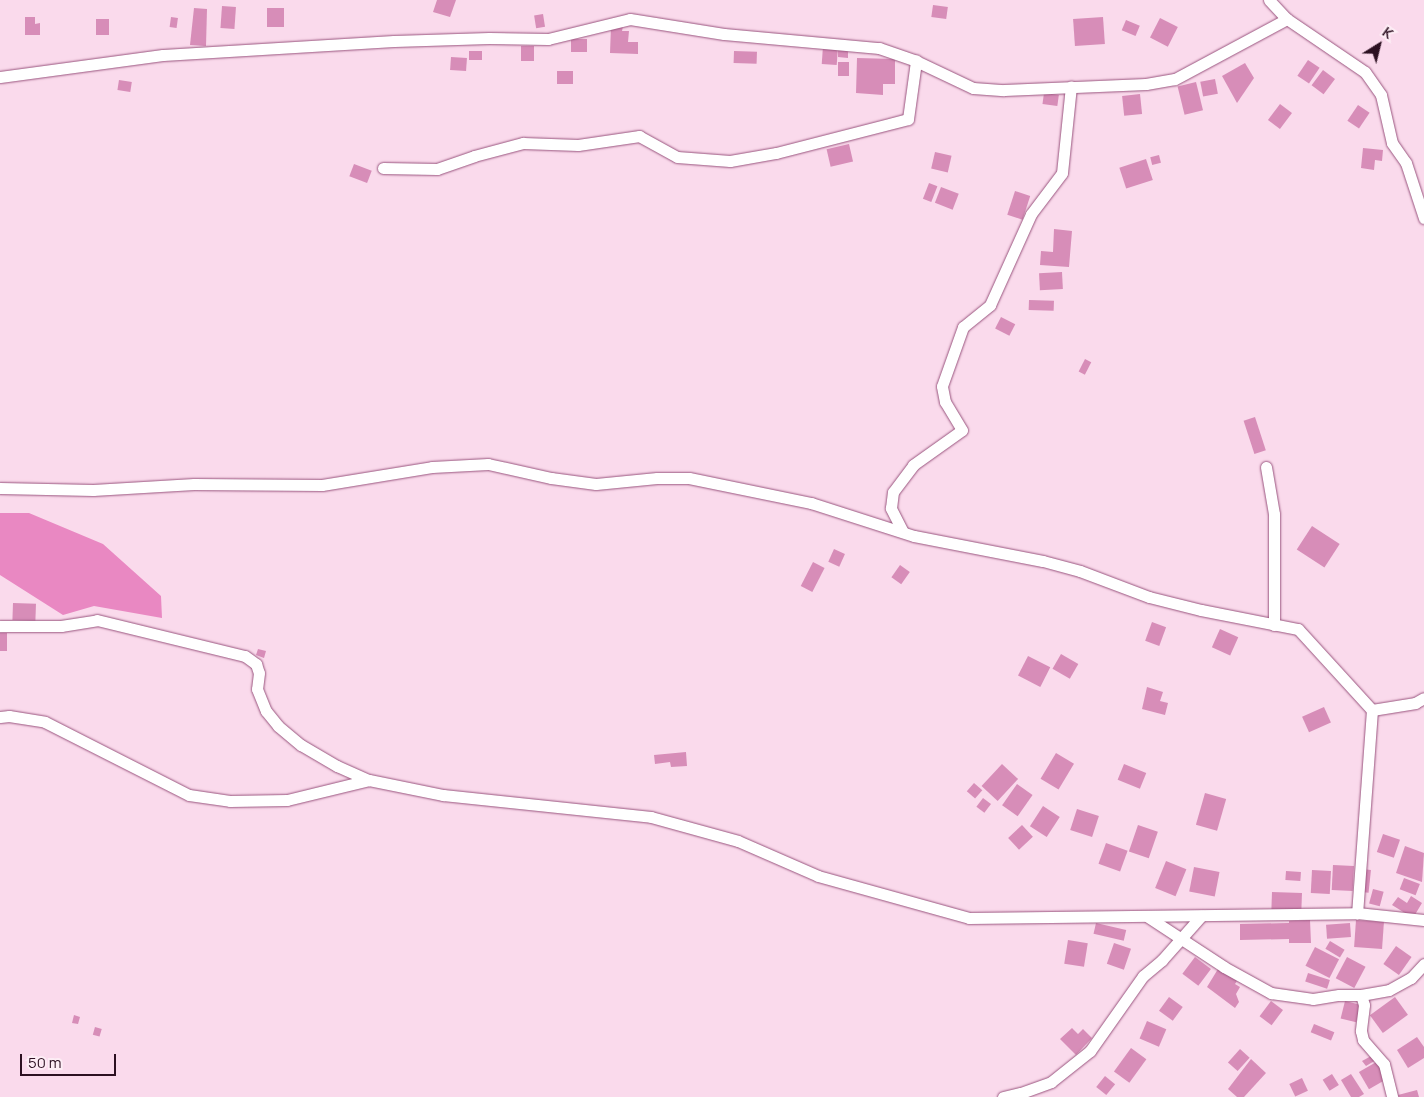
<!DOCTYPE html>
<html>
<head>
<meta charset="utf-8">
<style>
  body { margin:0 }
  #map { position:relative; width:1424px; height:1097px; overflow:hidden; background:#fadaec; font-family:Manrope,sans-serif }
  div>[style] { position:absolute }
  [style*='--x'] { left:calc(var(--x)*1px); top:calc(var(--y)*1px); width:calc(var(--w)*1px); rotate:calc(var(--a)*1deg) }
  .forest>* { inset:0; background:#e988c2 }
  .building>* { inset:0; background:#d78db8; transform-origin:0 0 }
  .roads { filter:drop-shadow(0 0 1px #99547e) drop-shadow(0 0 1px #99547e) }
  .street>* { height:11px; margin:-5.5px; padding:0 5.5px; transform-origin:5.5px; border-radius:5.5px; background:#fff }
  span { translate:-50% -50%; white-space:nowrap; text-align:center; line-height:1.15; -webkit-text-stroke:4px #fdedf5; paint-order:stroke }
  .north { position:absolute; left:1354px; top:20px; width:50px; height:50px; -webkit-text-stroke:4px #fdedf5; paint-order:stroke; rotate:36deg; font-size:14px; font-weight:700; line-height:20px; text-align:center; color:#2c1021 }
  .north::after { content:''; display:block; margin:auto; width:18px; height:22px; background:#2c1021; clip-path:polygon(50% 0,100% 100%,50% 72%,0 100%) }
  .scale { position:absolute; left:20px; top:1054px; width:96px; height:22px; box-sizing:border-box; border:2px solid #2c1021; border-top:0; padding-left:6px; font-size:15px; line-height:18px; white-space:nowrap; color:#2c1021; -webkit-text-stroke:4px #fdedf5; paint-order:stroke }
</style>
</head>
<body>
<div id="map">
  <div class="forest">
    <i style="clip-path:polygon(0 513px,29px 513px,103px 544px,161px 596px,162px 618px,94px 606px,63px 615px,0 575px)"></i>
  </div>
  <div class="building">
    <i style="clip-path:polygon(437px 0,456px 0,450px 17px,433px 12px)"></i>
    <i style="left:933px;top:5px;width:15px;height:12px;rotate:8deg"></i>
    <i style="left:222px;top:6px;width:14px;height:22px;rotate:4deg"></i>
    <i style="clip-path:polygon(194px 8px,207px 9px,206px 46px,190px 45px)"></i>
    <i style="left:267px;top:8px;width:17px;height:19px"></i>
    <i style="left:543px;top:14px;width:13px;height:9px;rotate:81deg"></i>
    <i style="clip-path:polygon(25px 17px,35px 17px,35px 24px,40px 23px,40px 35px,25px 35px)"></i>
    <i style="left:171px;top:17px;width:7px;height:10px;rotate:8deg"></i>
    <i style="left:1103px;top:17px;width:27px;height:30px;rotate:86deg"></i>
    <i style="left:1160px;top:18px;width:20px;height:22px;rotate:27deg"></i>
    <i style="left:96px;top:19px;width:13px;height:16px"></i>
    <i style="left:1126px;top:20px;width:15px;height:11px;rotate:23deg"></i>
    <i style="clip-path:polygon(611px 26px,623px 26px,622px 31px,629px 31px,628px 42px,638px 42px,638px 54px,610px 53px)"></i>
    <i style="left:571px;top:39px;width:16px;height:13px"></i>
    <i style="left:521px;top:46px;width:13px;height:15px"></i>
    <i style="left:823px;top:46px;width:15px;height:18px;rotate:4deg"></i>
    <i style="clip-path:polygon(838px 47px,848px 48px,848px 58px,838px 57px)"></i>
    <i style="left:469px;top:51px;width:13px;height:9px"></i>
    <i style="left:734px;top:51px;width:23px;height:12px;rotate:2deg"></i>
    <i style="left:451px;top:57px;width:16px;height:13px;rotate:4deg"></i>
    <i style="clip-path:polygon(857px 58px,895px 59px,895px 84px,883px 84px,883px 95px,856px 93px)"></i>
    <i style="left:1308px;top:60px;width:14px;height:19px;rotate:34deg"></i>
    <i style="left:838px;top:62px;width:11px;height:14px"></i>
    <i style="clip-path:polygon(1245px 63px,1254px 78px,1237px 103px,1222px 76px)"></i>
    <i style="left:1323px;top:70px;width:15px;height:19px;rotate:37deg"></i>
    <i style="left:573px;top:71px;width:13px;height:16px;rotate:90deg"></i>
    <i style="left:1215px;top:79px;width:15px;height:15px;rotate:79deg"></i>
    <i style="left:119px;top:80px;width:13px;height:10px;rotate:9deg"></i>
    <i style="left:1196px;top:82px;width:29px;height:19px;rotate:76deg"></i>
    <i style="left:1044px;top:93px;width:15px;height:11px;rotate:8deg"></i>
    <i style="left:1140px;top:94px;width:20px;height:18px;rotate:84deg"></i>
    <i style="left:1280px;top:104px;width:15px;height:20px;rotate:37deg"></i>
    <i style="left:1358px;top:105px;width:14px;height:19px;rotate:34deg"></i>
    <i style="left:849px;top:144px;width:18px;height:23px;rotate:77deg"></i>
    <i style="clip-path:polygon(1363px 148px,1383px 150px,1382px 161px,1375px 160px,1374px 170px,1361px 168px)"></i>
    <i style="left:935px;top:152px;width:17px;height:17px;rotate:13deg"></i>
    <i style="left:1159px;top:155px;width:8px;height:9px;rotate:76deg"></i>
    <i style="left:1146px;top:159px;width:22px;height:28px;rotate:72deg"></i>
    <i style="left:354px;top:164px;width:19px;height:13px;rotate:21deg"></i>
    <i style="left:929px;top:183px;width:9px;height:17px;rotate:21deg"></i>
    <i style="left:941px;top:187px;width:19px;height:17px;rotate:21deg"></i>
    <i style="left:1015px;top:191px;width:16px;height:25px;rotate:18deg"></i>
    <i style="clip-path:polygon(1054px 229px,1072px 231px,1069px 267px,1040px 265px,1041px 251px,1053px 252px)"></i>
    <i style="left:1062px;top:272px;width:17px;height:23px;rotate:87deg"></i>
    <i style="left:1029px;top:300px;width:25px;height:10px;rotate:2deg"></i>
    <i style="left:1001px;top:317px;width:16px;height:13px;rotate:27deg"></i>
    <i style="left:1085px;top:359px;width:7px;height:14px;rotate:27deg"></i>
    <i style="left:1255px;top:417px;width:35px;height:12px;rotate:72deg"></i>
    <i style="left:1312px;top:526px;width:33px;height:28px;rotate:33deg"></i>
    <i style="left:834px;top:549px;width:12px;height:14px;rotate:24deg"></i>
    <i style="left:813px;top:562px;width:13px;height:27px;rotate:27deg"></i>
    <i style="left:900px;top:565px;width:12px;height:15px;rotate:35deg"></i>
    <i style="left:13px;top:603px;width:23px;height:17px;rotate:2deg"></i>
    <i style="left:1152px;top:622px;width:15px;height:20px;rotate:20deg"></i>
    <i style="left:1220px;top:629px;width:20px;height:20px;rotate:24deg"></i>
    <i style="left:0;top:633px;width:7px;height:18px"></i>
    <i style="clip-path:polygon(258px 649px,266px 651px,264px 658px,256px 655px)"></i>
    <i style="left:1061px;top:654px;width:20px;height:17px;rotate:30deg"></i>
    <i style="left:1028px;top:656px;width:25px;height:22px;rotate:27deg"></i>
    <i style="clip-path:polygon(1147px 687px,1163px 692px,1160px 701px,1168px 703px,1165px 715px,1142px 709px)"></i>
    <i style="left:1324px;top:707px;width:17px;height:24px;rotate:66deg"></i>
    <i style="clip-path:polygon(686px 752px,687px 766px,671px 767px,670px 762px,655px 764px,654px 755px)"></i>
    <i style="left:1056px;top:753px;width:21px;height:30px;rotate:31deg"></i>
    <i style="left:1002px;top:764px;width:22px;height:30px;rotate:43deg"></i>
    <i style="left:1124px;top:764px;width:24px;height:17px;rotate:22deg"></i>
    <i style="left:974px;top:783px;width:11px;height:11px;rotate:41deg"></i>
    <i style="left:1017px;top:784px;width:19px;height:26px;rotate:35deg"></i>
    <i style="left:1205px;top:793px;width:22px;height:33px;rotate:16deg"></i>
    <i style="left:983px;top:798px;width:10px;height:11px;rotate:37deg"></i>
    <i style="left:1043px;top:806px;width:20px;height:24px;rotate:33deg"></i>
    <i style="left:1077px;top:809px;width:23px;height:22px;rotate:18deg"></i>
    <i style="left:1022px;top:825px;width:16px;height:19px;rotate:47deg"></i>
    <i style="left:1138px;top:825px;width:21px;height:28px;rotate:19deg"></i>
    <i style="left:1383px;top:834px;width:18px;height:19px;rotate:19deg"></i>
    <i style="left:1106px;top:843px;width:23px;height:22px;rotate:20deg"></i>
    <i style="clip-path:polygon(1405px 846px,1424px 853px,1422px 882px,1396px 873px)"></i>
    <i style="left:1166px;top:861px;width:22px;height:29px;rotate:22deg"></i>
    <i style="left:1333px;top:865px;width:21px;height:25px;rotate:3deg"></i>
    <i style="left:1194px;top:867px;width:26px;height:25px;rotate:11deg"></i>
    <i style="left:1362px;top:869px;width:9px;height:23px;rotate:6deg"></i>
    <i style="left:1312px;top:870px;width:19px;height:23px;rotate:3deg"></i>
    <i style="left:1286px;top:871px;width:15px;height:9px;rotate:4deg"></i>
    <i style="left:1404px;top:878px;width:17px;height:12px;rotate:21deg"></i>
    <i style="left:1373px;top:889px;width:11px;height:15px;rotate:15deg"></i>
    <i style="left:1272px;top:892px;width:30px;height:19px;rotate:2deg"></i>
    <i style="clip-path:polygon(1411px 896px,1422px 903px,1413px 918px,1392px 905px,1398px 897px,1407px 903px)"></i>
    <i style="clip-path:polygon(1310px 920px,1311px 943px,1289px 943px,1289px 939px,1240px 940px,1240px 924px,1289px 923px,1289px 921px)"></i>
    <i style="left:1356px;top:920px;width:28px;height:27px;rotate:4deg"></i>
    <i style="left:1096px;top:923px;width:31px;height:11px;rotate:13deg"></i>
    <i style="left:1350px;top:923px;width:14px;height:24px;rotate:86deg"></i>
    <i style="left:1068px;top:940px;width:20px;height:24px;rotate:9deg"></i>
    <i style="left:1330px;top:941px;width:17px;height:9px;rotate:31deg"></i>
    <i style="left:1114px;top:943px;width:18px;height:22px;rotate:19deg"></i>
    <i style="left:1396px;top:946px;width:19px;height:22px;rotate:35deg"></i>
    <i style="left:1315px;top:947px;width:27px;height:21px;rotate:27deg"></i>
    <i style="left:1195px;top:957px;width:20px;height:21px;rotate:37deg"></i>
    <i style="left:1347px;top:957px;width:21px;height:24px;rotate:28deg"></i>
    <i style="clip-path:polygon(1218px 969px,1237px 981px,1235px 984px,1240px 987px,1236px 994px,1239px 1002px,1235px 1008px,1207px 987px)"></i>
    <i style="left:1308px;top:973px;width:23px;height:9px;rotate:18deg"></i>
    <i style="left:1169px;top:997px;width:17px;height:17px;rotate:36deg"></i>
    <i style="left:1395px;top:997px;width:22px;height:31px;rotate:54deg"></i>
    <i style="left:1271px;top:1001px;width:15px;height:19px;rotate:37deg"></i>
    <i style="left:1345px;top:1001px;width:16px;height:18px;rotate:14deg"></i>
    <i style="clip-path:polygon(74px 1015px,80px 1017px,78px 1024px,72px 1023px)"></i>
    <i style="left:1147px;top:1021px;width:21px;height:19px;rotate:23deg"></i>
    <i style="left:1314px;top:1024px;width:22px;height:9px;rotate:22deg"></i>
    <i style="left:95px;top:1027px;width:7px;height:8px;rotate:16deg"></i>
    <i style="clip-path:polygon(1072px 1028px,1078px 1034px,1083px 1029px,1092px 1038px,1076px 1055px,1060px 1039px)"></i>
    <i style="clip-path:polygon(1417px 1037px,1424px 1047px,1424px 1058px,1408px 1068px,1397px 1050px)"></i>
    <i style="left:1131px;top:1048px;width:19px;height:29px;rotate:36deg"></i>
    <i style="left:1240px;top:1049px;width:13px;height:18px;rotate:42deg"></i>
    <i style="clip-path:polygon(1373px 1055px,1376px 1060px,1366px 1066px,1362px 1061px)"></i>
    <i style="clip-path:polygon(1251px 1059px,1266px 1073px,1244px 1097px,1237px 1097px,1228px 1089px)"></i>
    <i style="left:1378px;top:1061px;width:20px;height:22px;rotate:60deg"></i>
    <i style="left:1332px;top:1074px;width:13px;height:11px;rotate:58deg"></i>
    <i style="clip-path:polygon(1351px 1074px,1364px 1094px,1359px 1097px,1351px 1097px,1341px 1080px)"></i>
    <i style="left:1105px;top:1076px;width:13px;height:14px;rotate:39deg"></i>
    <i style="left:1302px;top:1078px;width:14px;height:14px;rotate:65deg"></i>
    <i style="clip-path:polygon(1417px 1090px,1419px 1097px,1399px 1097px,1398px 1095px)"></i>
  </div>
  <div class="roads">
    <div class="street">
      <i style="--x:1269;--y:0;--w:26;--a:47"></i>
      <i style="--x:1287;--y:19;--w:94;--a:34.2"></i>
      <i style="--x:1365;--y:72;--w:28;--a:55"></i>
      <i style="--x:1381;--y:95;--w:49;--a:77.1"></i>
      <i style="--x:1392;--y:143;--w:24;--a:55"></i>
      <i style="--x:1406;--y:163;--w:58;--a:71.9"></i>
      <i style="--x:0;--y:77;--w:164;--a:-7.7"></i>
      <i style="--x:163;--y:55;--w:231;--a:-3.5"></i>
      <i style="--x:394;--y:41;--w:95;--a:-1.8"></i>
      <i style="--x:489;--y:38;--w:59;--a:1"></i>
      <i style="--x:548;--y:39;--w:84;--a:-13.7"></i>
      <i style="--x:630;--y:19;--w:95;--a:9.1"></i>
      <i style="--x:724;--y:34;--w:156;--a:5.2"></i>
      <i style="--x:879;--y:48;--w:39;--a:19"></i>
      <i style="--x:916;--y:61;--w:63;--a:25.3"></i>
      <i style="--x:973;--y:88;--w:31;--a:4"></i>
      <i style="--x:1004;--y:90;--w:142;--a:-2.4"></i>
      <i style="--x:1146;--y:84;--w:29;--a:-10"></i>
      <i style="--x:1175;--y:79;--w:127;--a:-28.2"></i>
      <i style="--x:383;--y:168;--w:54;--a:1.1"></i>
      <i style="--x:437;--y:169;--w:39;--a:-19"></i>
      <i style="--x:474;--y:156;--w:51;--a:-14.9"></i>
      <i style="--x:523;--y:143;--w:55;--a:2.1"></i>
      <i style="--x:578;--y:145;--w:62;--a:-8.4"></i>
      <i style="--x:639;--y:136;--w:43;--a:28.9"></i>
      <i style="--x:677;--y:157;--w:53;--a:4.3"></i>
      <i style="--x:730;--y:161;--w:47;--a:-9.9"></i>
      <i style="--x:776;--y:153;--w:136;--a:-14.4"></i>
      <i style="--x:908;--y:119;--w:59;--a:-82.1"></i>
      <i style="--x:1266;--y:467;--w:48;--a:80.3"></i>
      <i style="--x:1274;--y:514;--w:111;--a:90"></i>
      <i style="--x:0;--y:488;--w:93;--a:1.2"></i>
      <i style="--x:93;--y:490;--w:101;--a:-3.4"></i>
      <i style="--x:194;--y:484;--w:128;--a:0.4"></i>
      <i style="--x:322;--y:485;--w:111;--a:-9.3"></i>
      <i style="--x:432;--y:467;--w:56;--a:-3.1"></i>
      <i style="--x:488;--y:464;--w:65;--a:12.5"></i>
      <i style="--x:551;--y:478;--w:45;--a:7.6"></i>
      <i style="--x:596;--y:484;--w:61;--a:-5.6"></i>
      <i style="--x:657;--y:478;--w:32;--a:0"></i>
      <i style="--x:689;--y:478;--w:125;--a:11.6"></i>
      <i style="--x:811;--y:503;--w:108;--a:17.8"></i>
      <i style="--x:914;--y:536;--w:131;--a:11"></i>
      <i style="--x:1043;--y:561;--w:38;--a:15"></i>
      <i style="--x:1080;--y:571;--w:74;--a:20.6"></i>
      <i style="--x:1149;--y:597;--w:54;--a:14"></i>
      <i style="--x:1201;--y:610;--w:99;--a:11.1"></i>
      <i style="--x:1298;--y:629;--w:110;--a:47.6"></i>
      <i style="--x:1372;--y:710;--w:204;--a:94.2"></i>
      <i style="--x:903;--y:532;--w:27;--a:-117"></i>
      <i style="--x:891;--y:508;--w:16;--a:-83"></i>
      <i style="--x:893;--y:492;--w:34;--a:-53"></i>
      <i style="--x:913;--y:465;--w:60;--a:-35.5"></i>
      <i style="--x:962;--y:430;--w:33;--a:-121"></i>
      <i style="--x:945;--y:402;--w:16;--a:-101"></i>
      <i style="--x:942;--y:386;--w:63;--a:-70.4"></i>
      <i style="--x:963;--y:327;--w:35;--a:-39"></i>
      <i style="--x:990;--y:305;--w:100;--a:-65.7"></i>
      <i style="--x:1031;--y:214;--w:51;--a:-52.9"></i>
      <i style="--x:1062;--y:173;--w:87;--a:-84.1"></i>
      <i style="--x:0;--y:626;--w:61;--a:0"></i>
      <i style="--x:61;--y:626;--w:36;--a:-9"></i>
      <i style="--x:97;--y:620;--w:152;--a:13.7"></i>
      <i style="--x:245;--y:656;--w:14;--a:36"></i>
      <i style="--x:256;--y:664;--w:9;--a:72"></i>
      <i style="--x:259;--y:673;--w:16;--a:97"></i>
      <i style="--x:257;--y:689;--w:24;--a:68"></i>
      <i style="--x:266;--y:711;--w:19;--a:51"></i>
      <i style="--x:278;--y:726;--w:30;--a:40"></i>
      <i style="--x:301;--y:745;--w:42;--a:30.3"></i>
      <i style="--x:337;--y:766;--w:35;--a:24"></i>
      <i style="--x:1372;--y:710;--w:44;--a:-9.2"></i>
      <i style="--x:1415;--y:703;--w:10;--a:-29"></i>
      <i style="--x:0;--y:717;--w:9;--a:-6"></i>
      <i style="--x:9;--y:716;--w:36;--a:9"></i>
      <i style="--x:45;--y:722;--w:161;--a:26.9"></i>
      <i style="--x:189;--y:795;--w:41;--a:8.3"></i>
      <i style="--x:230;--y:801;--w:57;--a:-1"></i>
      <i style="--x:287;--y:800;--w:84;--a:-13.7"></i>
      <i style="--x:369;--y:780;--w:76;--a:11.5"></i>
      <i style="--x:443;--y:795;--w:209;--a:6"></i>
      <i style="--x:651;--y:817;--w:90;--a:15.4"></i>
      <i style="--x:738;--y:841;--w:87;--a:23.6"></i>
      <i style="--x:818;--y:876;--w:157;--a:15.5"></i>
      <i style="--x:969;--y:918;--w:388;--a:-0.7"></i>
      <i style="--x:1357;--y:913;--w:67;--a:6"></i>
      <i style="--x:1148;--y:917;--w:91;--a:33.3"></i>
      <i style="--x:1224;--y:967;--w:54;--a:29"></i>
      <i style="--x:1271;--y:993;--w:42;--a:8.1"></i>
      <i style="--x:1313;--y:999;--w:26;--a:-9"></i>
      <i style="--x:1339;--y:995;--w:22;--a:0"></i>
      <i style="--x:1361;--y:995;--w:28;--a:-10"></i>
      <i style="--x:1389;--y:990;--w:25;--a:-29"></i>
      <i style="--x:1411;--y:978;--w:19;--a:-47"></i>
      <i style="--x:1361;--y:995;--w:10;--a:73"></i>
      <i style="--x:1364;--y:1005;--w:26;--a:97"></i>
      <i style="--x:1361;--y:1031;--w:9;--a:77"></i>
      <i style="--x:1363;--y:1040;--w:32;--a:49"></i>
      <i style="--x:1384;--y:1064;--w:34;--a:76"></i>
      <i style="--x:1003;--y:1097;--w:18;--a:-13"></i>
      <i style="--x:1021;--y:1093;--w:32;--a:-20"></i>
      <i style="--x:1051;--y:1082;--w:50;--a:-38.5"></i>
      <i style="--x:1090;--y:1051;--w:92;--a:-54.8"></i>
      <i style="--x:1143;--y:976;--w:25;--a:-40"></i>
      <i style="--x:1162;--y:960;--w:59;--a:-48.4"></i>
    </div>
  </div>
  <div class="north">K</div>
  <div class="scale">50 m</div>
</div>
</body>
</html>
